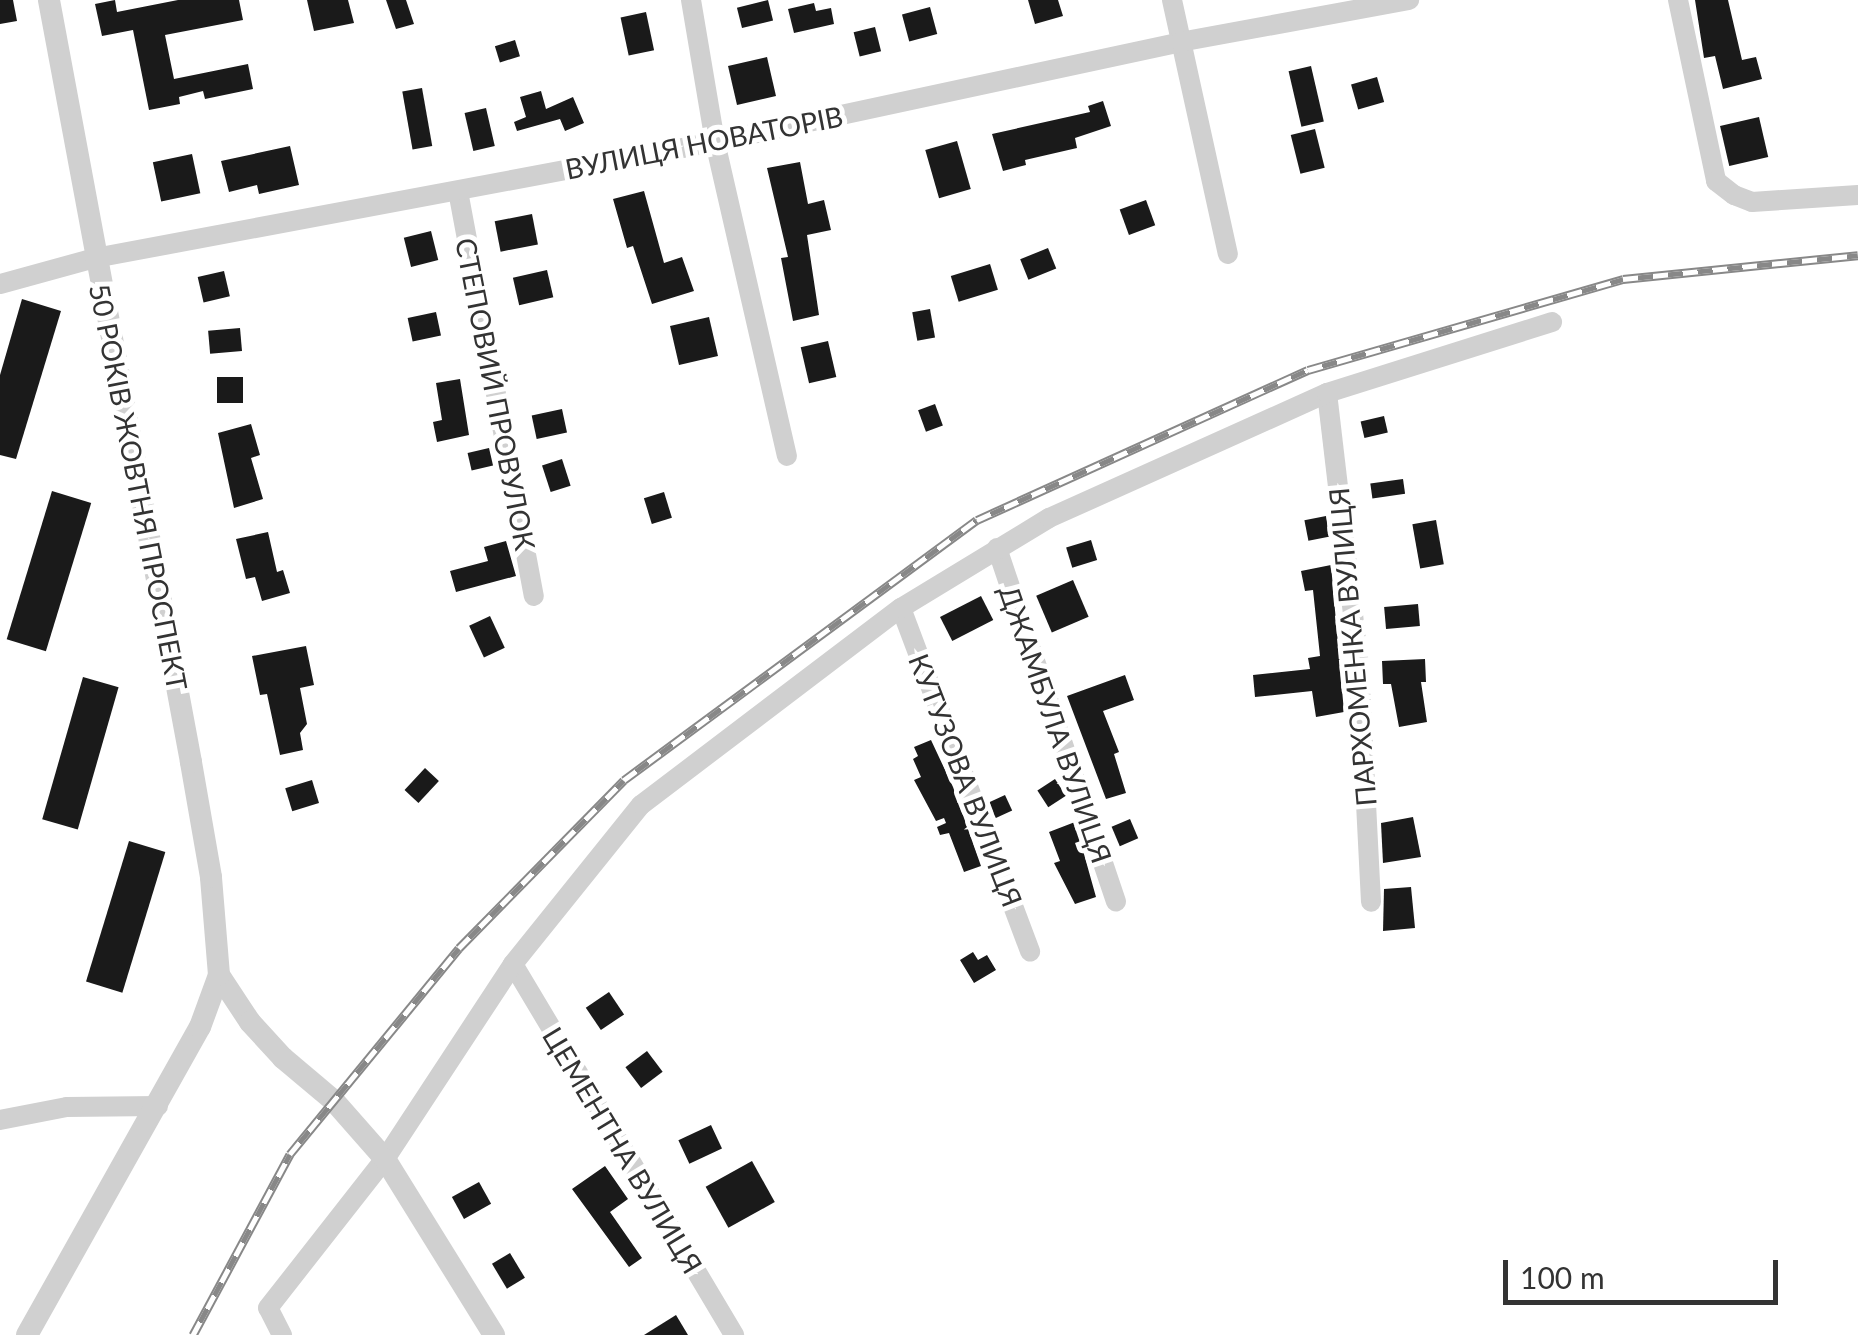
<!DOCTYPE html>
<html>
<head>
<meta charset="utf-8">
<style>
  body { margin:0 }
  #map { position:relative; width:1858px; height:1335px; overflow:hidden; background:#fff; font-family:Lato,sans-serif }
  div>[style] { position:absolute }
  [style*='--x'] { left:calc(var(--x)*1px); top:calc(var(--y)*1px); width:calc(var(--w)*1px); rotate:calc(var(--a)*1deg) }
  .building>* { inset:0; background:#1a1a1a; transform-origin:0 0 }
  .minor>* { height:20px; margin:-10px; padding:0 10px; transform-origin:10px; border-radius:10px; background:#d0d0d0 }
  .tertiary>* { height:22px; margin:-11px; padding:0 11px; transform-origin:11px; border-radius:11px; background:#d0d0d0 }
  .rail>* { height:9px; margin-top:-4.5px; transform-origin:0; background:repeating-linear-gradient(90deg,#fff 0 15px,#888 0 30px); box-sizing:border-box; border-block:2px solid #888 }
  span { translate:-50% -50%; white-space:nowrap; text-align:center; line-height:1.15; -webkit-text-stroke:10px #fff; paint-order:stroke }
  .street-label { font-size:28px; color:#333 }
  .scale { position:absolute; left:1503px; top:1260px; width:275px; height:45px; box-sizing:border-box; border:5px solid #333; border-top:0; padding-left:12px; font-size:30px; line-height:35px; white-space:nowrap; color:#333; -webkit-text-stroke:8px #fff; paint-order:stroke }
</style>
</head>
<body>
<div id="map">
  <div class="building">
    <i style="clip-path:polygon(0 0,13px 0,17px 21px,0 24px)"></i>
    <i style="clip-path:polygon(115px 0,117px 12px,178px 0,239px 0,243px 20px,165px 35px,174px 79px,248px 64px,253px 89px,205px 99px,203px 91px,179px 97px,180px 104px,149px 110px,133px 30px,102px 36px,95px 4px)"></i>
    <i style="clip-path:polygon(307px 0,348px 0,354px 23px,314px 31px)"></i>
    <i style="clip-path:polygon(386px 0,406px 0,414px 24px,396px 29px)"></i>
    <i style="left:768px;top:0;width:21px;height:32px;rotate:76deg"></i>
    <i style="clip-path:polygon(1028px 0,1058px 0,1063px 16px,1035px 24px)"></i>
    <i style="clip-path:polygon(1695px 0,1728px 0,1742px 60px,1756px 57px,1762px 79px,1723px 89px,1715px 56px,1704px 58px)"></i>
    <i style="clip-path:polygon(814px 3px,816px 11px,831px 8px,834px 24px,794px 33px,788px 9px)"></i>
    <i style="left:930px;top:7px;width:28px;height:29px;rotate:75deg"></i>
    <i style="left:646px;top:12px;width:39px;height:26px;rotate:78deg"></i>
    <i style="left:875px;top:27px;width:25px;height:22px;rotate:76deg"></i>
    <i style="left:515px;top:40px;width:17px;height:21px;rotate:73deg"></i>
    <i style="left:767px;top:57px;width:40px;height:40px;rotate:77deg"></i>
    <i style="left:1311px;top:66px;width:57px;height:23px;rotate:77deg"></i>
    <i style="left:1377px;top:77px;width:26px;height:27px;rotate:74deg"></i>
    <i style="left:422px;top:88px;width:59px;height:20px;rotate:80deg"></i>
    <i style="clip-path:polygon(541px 91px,546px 109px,573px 97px,584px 123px,565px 131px,560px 119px,517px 131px,514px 122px,526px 117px,520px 97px)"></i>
    <i style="clip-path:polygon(1103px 101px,1111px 126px,1075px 138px,1077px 148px,1025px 160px,1026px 165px,1003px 171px,992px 134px,1090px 112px,1088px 106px)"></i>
    <i style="left:486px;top:108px;width:39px;height:22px;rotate:77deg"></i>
    <i style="left:1759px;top:117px;width:41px;height:40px;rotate:77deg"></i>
    <i style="left:1315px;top:129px;width:40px;height:25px;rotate:76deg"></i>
    <i style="left:957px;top:141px;width:50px;height:33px;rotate:74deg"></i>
    <i style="clip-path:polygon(290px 146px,299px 185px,259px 194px,257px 185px,229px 192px,221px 161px)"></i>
    <i style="left:192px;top:154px;width:40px;height:40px;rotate:78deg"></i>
    <i style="clip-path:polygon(800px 162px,808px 204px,824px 200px,831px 230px,807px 235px,819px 315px,793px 321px,781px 258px,788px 257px,767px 168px)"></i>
    <i style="clip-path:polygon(644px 191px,664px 263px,682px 257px,694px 291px,652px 304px,633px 246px,627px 248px,613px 199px)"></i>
    <i style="left:1146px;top:200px;width:27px;height:28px;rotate:70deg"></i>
    <i style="left:532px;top:214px;width:31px;height:38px;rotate:79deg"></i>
    <i style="left:431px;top:231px;width:30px;height:28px;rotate:76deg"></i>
    <i style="left:1048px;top:248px;width:22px;height:30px;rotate:68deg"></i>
    <i style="left:990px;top:264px;width:27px;height:41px;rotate:73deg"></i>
    <i style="left:547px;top:270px;width:28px;height:35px;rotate:77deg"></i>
    <i style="left:224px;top:271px;width:26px;height:27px;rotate:77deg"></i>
    <i style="clip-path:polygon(22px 299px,61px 311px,16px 459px,0 455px,0 375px)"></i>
    <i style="left:930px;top:309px;width:29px;height:18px;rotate:80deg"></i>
    <i style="left:436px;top:312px;width:24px;height:29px;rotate:78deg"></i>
    <i style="left:709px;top:317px;width:40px;height:40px;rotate:77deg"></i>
    <i style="left:240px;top:328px;width:23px;height:32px;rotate:85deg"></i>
    <i style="left:828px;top:341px;width:37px;height:28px;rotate:77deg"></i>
    <i style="left:243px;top:377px;width:26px;height:26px;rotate:90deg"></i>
    <i style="clip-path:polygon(460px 379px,469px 435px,437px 442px,433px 422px,442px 420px,436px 383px)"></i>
    <i style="left:935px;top:404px;width:23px;height:18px;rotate:70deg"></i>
    <i style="left:562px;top:409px;width:24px;height:31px;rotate:78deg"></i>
    <i style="left:1384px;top:416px;width:17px;height:24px;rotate:77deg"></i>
    <i style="clip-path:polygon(251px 424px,260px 455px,251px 458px,263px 499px,234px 508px,218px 433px)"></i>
    <i style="left:489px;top:448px;width:18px;height:22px;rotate:77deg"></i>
    <i style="left:562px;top:459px;width:28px;height:21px;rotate:72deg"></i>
    <i style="left:1403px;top:479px;width:15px;height:33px;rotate:82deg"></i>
    <i style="left:52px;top:491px;width:41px;height:155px;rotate:17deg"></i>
    <i style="left:664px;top:492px;width:27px;height:21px;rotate:73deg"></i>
    <i style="left:1326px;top:516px;width:21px;height:22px;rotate:79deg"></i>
    <i style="left:1436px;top:520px;width:45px;height:24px;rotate:80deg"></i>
    <i style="clip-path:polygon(268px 532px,277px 572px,283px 570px,290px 593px,262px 601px,255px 577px,246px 579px,236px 539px)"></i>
    <i style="left:1091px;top:540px;width:21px;height:26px;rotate:73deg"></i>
    <i style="clip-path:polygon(506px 541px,516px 576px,456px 592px,450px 571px,488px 561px,484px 547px)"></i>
    <i style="clip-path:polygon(1331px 565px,1344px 712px,1316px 717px,1312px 691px,1255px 697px,1253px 675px,1310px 669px,1308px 658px,1320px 656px,1313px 590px,1305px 591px,1301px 571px)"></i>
    <i style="left:1073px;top:580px;width:40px;height:40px;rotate:67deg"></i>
    <i style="left:981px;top:596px;width:27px;height:46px;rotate:63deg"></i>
    <i style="left:1418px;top:604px;width:22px;height:34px;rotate:85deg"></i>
    <i style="left:490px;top:616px;width:35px;height:23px;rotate:65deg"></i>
    <i style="clip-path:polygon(306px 646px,314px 685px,300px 688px,307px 724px,300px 733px,303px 750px,280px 755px,267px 694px,260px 695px,252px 656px)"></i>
    <i style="clip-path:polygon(1425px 659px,1426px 682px,1421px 682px,1427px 722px,1399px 727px,1391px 684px,1383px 684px,1382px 661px)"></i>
    <i style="clip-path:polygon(1125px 675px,1134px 700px,1103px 711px,1119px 752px,1114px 754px,1126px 793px,1106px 799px,1067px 696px)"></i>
    <i style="left:83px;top:677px;width:37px;height:148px;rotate:16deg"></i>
    <i style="clip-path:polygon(931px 740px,953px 787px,981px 866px,964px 872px,949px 833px,940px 835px,937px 827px,946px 823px,944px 818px,936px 821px,914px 780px,921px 777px,913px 759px,918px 756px,914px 747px)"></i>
    <i style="left:425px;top:768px;width:19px;height:30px;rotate:43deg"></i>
    <i style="left:1055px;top:779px;width:20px;height:21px;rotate:57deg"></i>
    <i style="left:312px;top:780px;width:24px;height:28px;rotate:73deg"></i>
    <i style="left:1005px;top:795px;width:17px;height:18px;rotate:65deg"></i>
    <i style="clip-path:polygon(1413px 817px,1421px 857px,1383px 863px,1381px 823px)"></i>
    <i style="left:1130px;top:819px;width:21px;height:20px;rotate:67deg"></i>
    <i style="clip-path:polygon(1075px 822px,1096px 897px,1075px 904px,1054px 863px,1060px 861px,1049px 832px)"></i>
    <i style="left:129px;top:841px;width:38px;height:147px;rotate:17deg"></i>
    <i style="clip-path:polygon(1411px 887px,1415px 928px,1383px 931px,1384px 889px)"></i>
    <i style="clip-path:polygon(973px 952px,978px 960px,987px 955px,996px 970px,974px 983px,960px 960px)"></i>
    <i style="left:609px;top:992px;width:27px;height:28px;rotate:56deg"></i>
    <i style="left:647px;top:1051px;width:26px;height:27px;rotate:53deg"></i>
    <i style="left:711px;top:1125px;width:26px;height:36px;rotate:65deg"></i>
    <i style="left:752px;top:1161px;width:47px;height:53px;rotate:61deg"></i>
    <i style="clip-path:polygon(605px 1166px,628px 1199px,610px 1212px,642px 1258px,629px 1267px,572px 1189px)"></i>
    <i style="left:479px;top:1182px;width:25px;height:31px;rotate:61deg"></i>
    <i style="left:510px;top:1253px;width:29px;height:21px;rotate:59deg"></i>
    <i style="clip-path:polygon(676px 1315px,688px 1335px,644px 1335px)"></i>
  </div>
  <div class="minor">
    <i style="--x:691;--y:0;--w:144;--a:80.4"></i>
    <i style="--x:715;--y:142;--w:322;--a:77.1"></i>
    <i style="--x:1172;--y:0;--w:260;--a:77.6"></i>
    <i style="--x:1678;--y:0;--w:185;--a:78.1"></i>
    <i style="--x:1716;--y:181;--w:23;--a:38"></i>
    <i style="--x:1734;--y:195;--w:19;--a:21"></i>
    <i style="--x:1752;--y:202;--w:106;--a:-3.8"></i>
    <i style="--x:458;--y:191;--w:412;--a:79.4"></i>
    <i style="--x:0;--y:284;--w:98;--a:-15.3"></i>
    <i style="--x:95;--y:258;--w:631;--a:-10.6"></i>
    <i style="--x:715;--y:142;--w:476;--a:-12.1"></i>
    <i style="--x:1180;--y:42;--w:233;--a:-10.4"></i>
    <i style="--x:1327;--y:393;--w:274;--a:83.3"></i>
    <i style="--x:1359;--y:665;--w:237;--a:87.1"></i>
    <i style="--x:997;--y:548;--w:373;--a:71.4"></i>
    <i style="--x:901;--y:608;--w:367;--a:69.4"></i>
    <i style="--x:513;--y:964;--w:432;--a:59.2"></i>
    <i style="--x:0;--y:1120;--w:68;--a:-11"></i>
    <i style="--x:67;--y:1107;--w:91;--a:-0.6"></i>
    <i style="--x:282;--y:1335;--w:30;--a:-117"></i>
    <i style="--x:268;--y:1308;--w:189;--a:-51.9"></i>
    <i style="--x:385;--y:1159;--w:233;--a:-56.7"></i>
    <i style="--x:513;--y:964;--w:204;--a:-51.2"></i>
    <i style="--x:641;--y:805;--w:326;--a:-37.2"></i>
    <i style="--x:901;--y:608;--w:173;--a:-31.3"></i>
    <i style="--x:1049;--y:518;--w:305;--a:-24.2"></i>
    <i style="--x:1327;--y:393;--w:236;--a:-17.5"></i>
  </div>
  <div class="tertiary">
    <i style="--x:219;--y:975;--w:56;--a:56.6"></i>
    <i style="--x:250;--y:1022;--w:49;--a:47.5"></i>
    <i style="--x:283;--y:1058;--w:67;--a:40.1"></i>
    <i style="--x:334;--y:1101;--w:77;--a:48.7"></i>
    <i style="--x:385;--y:1159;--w:207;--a:58.2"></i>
    <i style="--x:27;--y:1335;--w:353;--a:-60.7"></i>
    <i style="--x:200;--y:1027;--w:55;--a:-69.9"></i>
    <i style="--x:219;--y:975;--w:98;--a:-94.7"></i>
    <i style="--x:211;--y:877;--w:117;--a:-99.9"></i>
    <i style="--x:191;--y:762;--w:775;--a:-100.56"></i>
  </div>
  <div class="rail">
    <i style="--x:193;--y:1335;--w:205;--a:-61.8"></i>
    <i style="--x:290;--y:1154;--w:266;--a:-50.6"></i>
    <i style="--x:459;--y:948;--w:235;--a:-45.5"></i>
    <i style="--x:624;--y:780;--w:438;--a:-36.4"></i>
    <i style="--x:977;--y:520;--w:363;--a:-24.4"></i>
    <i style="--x:1308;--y:370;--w:328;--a:-16.1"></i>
    <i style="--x:1623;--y:279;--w:236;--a:-5.8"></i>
  </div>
  <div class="street-label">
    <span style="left:704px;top:142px;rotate:-11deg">ВУЛИЦЯ НОВАТОРІВ</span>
    <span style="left:496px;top:394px;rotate:79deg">СТЕПОВИЙ ПРОВУЛОК</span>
    <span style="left:139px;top:487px;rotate:79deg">50 РОКІВ ЖОВТНЯ ПРОСПЕКТ</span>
    <span style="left:1352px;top:647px;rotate:-95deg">ПАРХОМЕНКА ВУЛИЦЯ</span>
    <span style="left:1056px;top:724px;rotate:71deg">ДЖАМБУЛА ВУЛИЦЯ</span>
    <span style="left:966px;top:780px;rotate:69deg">КУТУЗОВА ВУЛИЦЯ</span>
    <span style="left:623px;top:1150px;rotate:59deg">ЦЕМЕНТНА ВУЛИЦЯ</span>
  </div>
  <div class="scale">100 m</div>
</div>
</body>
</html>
